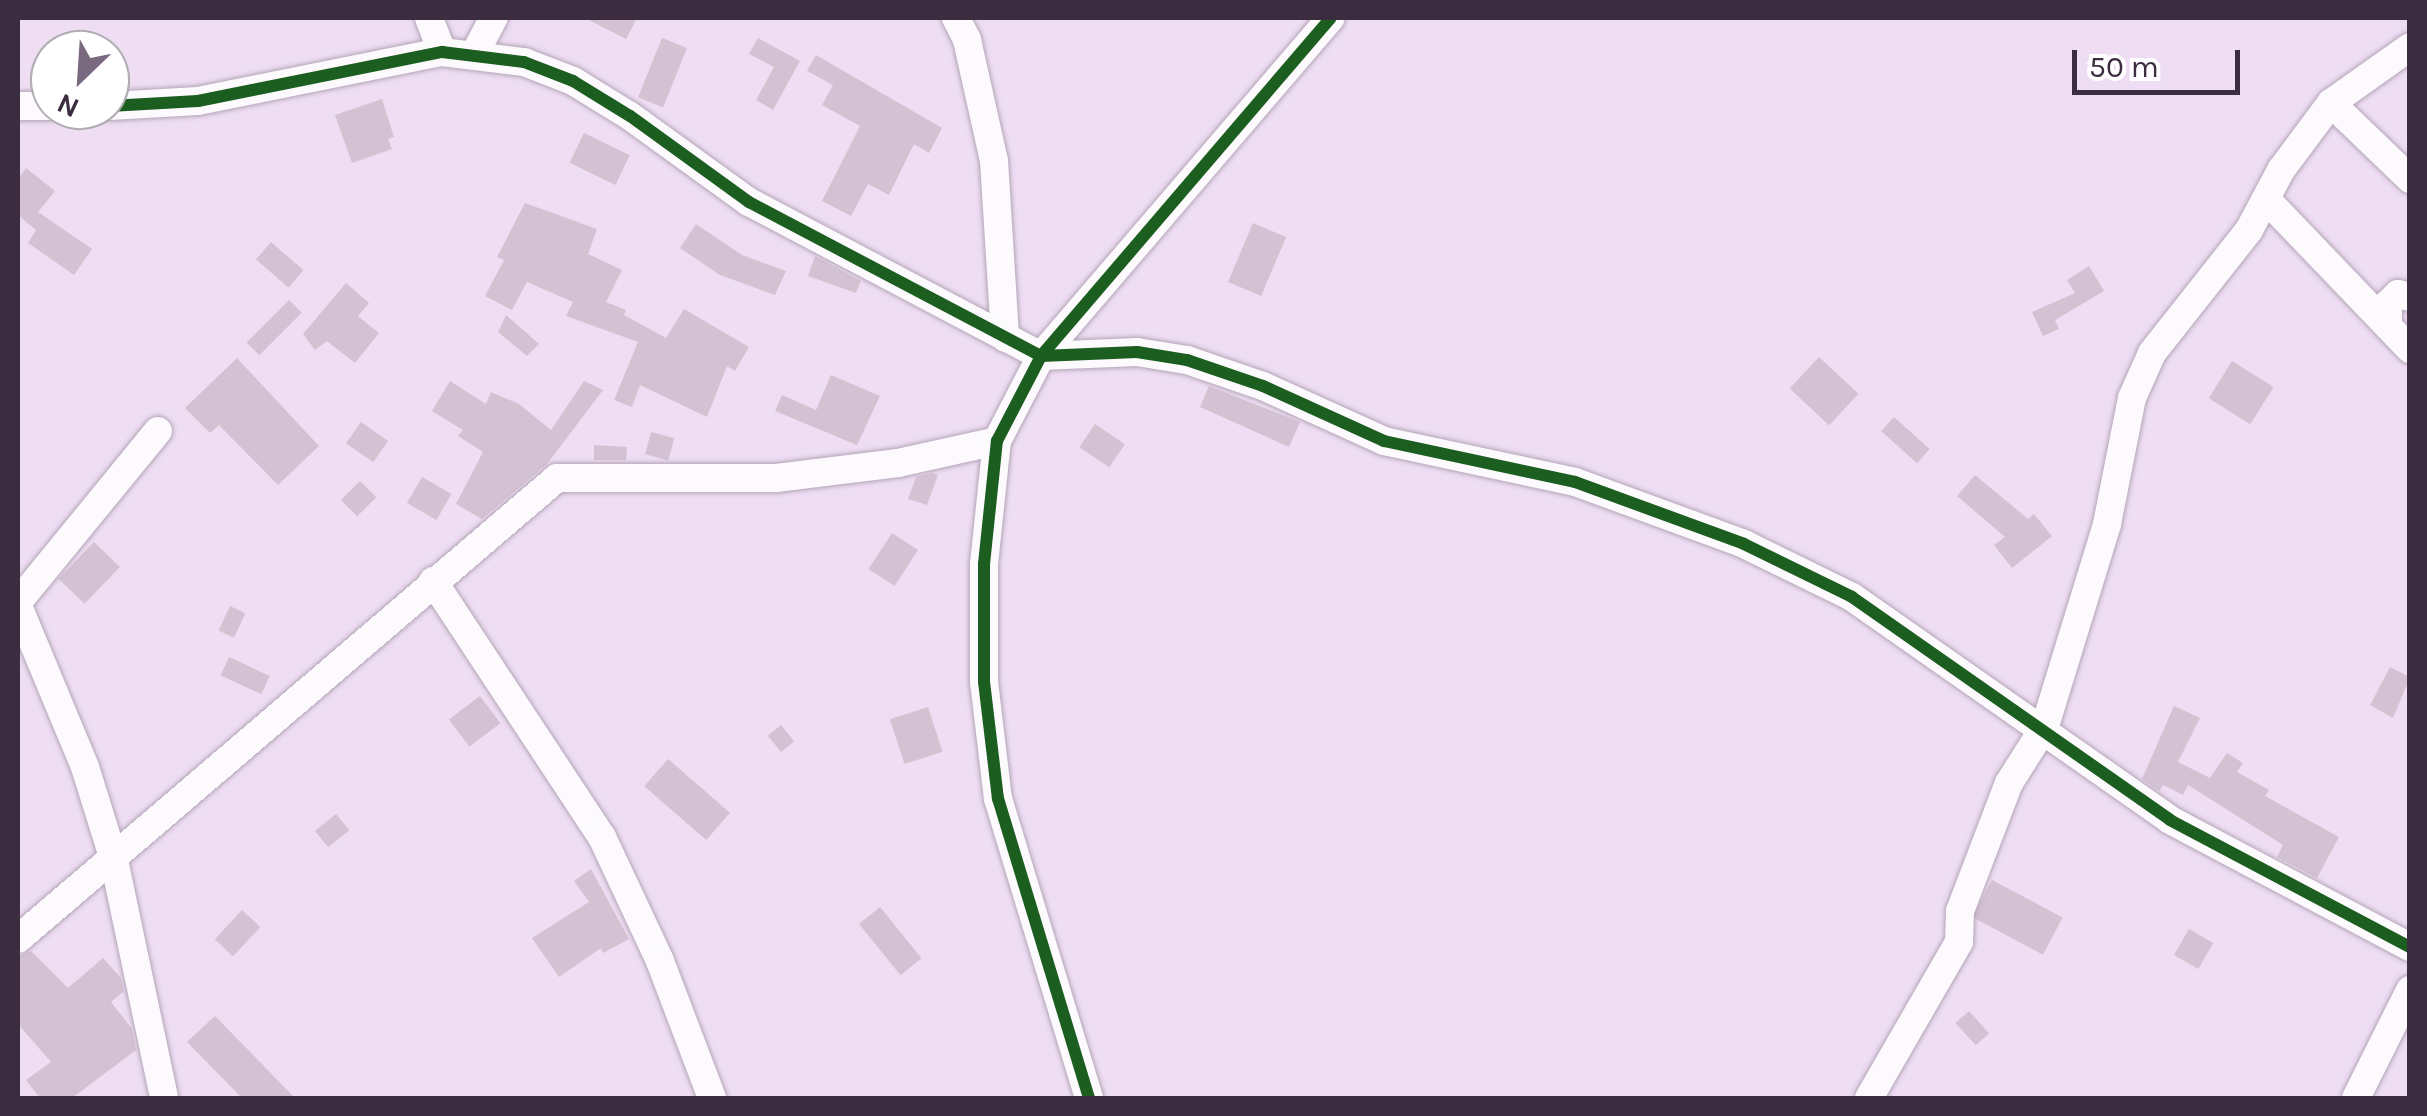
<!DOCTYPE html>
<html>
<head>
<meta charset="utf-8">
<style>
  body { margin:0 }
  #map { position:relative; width:2427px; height:1116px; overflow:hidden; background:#eeddf3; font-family:Karla,sans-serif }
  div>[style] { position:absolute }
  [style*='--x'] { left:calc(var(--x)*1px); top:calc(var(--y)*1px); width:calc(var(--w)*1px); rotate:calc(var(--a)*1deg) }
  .building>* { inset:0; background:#d4c2d3; transform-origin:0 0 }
  .roads { filter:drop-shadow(0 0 2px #b4a5b8) drop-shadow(0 0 2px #b4a5b8) }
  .minor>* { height:28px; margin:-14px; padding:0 14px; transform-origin:14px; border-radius:14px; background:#fcfafd }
  .cycleway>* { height:12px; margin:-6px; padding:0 6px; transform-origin:6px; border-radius:6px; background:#1b5e20 }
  span { translate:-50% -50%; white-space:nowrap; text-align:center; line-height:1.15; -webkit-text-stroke:8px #fff; paint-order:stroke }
  .frame { position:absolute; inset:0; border:20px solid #3c2c40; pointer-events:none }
  .north { position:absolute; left:30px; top:30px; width:100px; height:100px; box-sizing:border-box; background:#fff; border:2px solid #b1abb3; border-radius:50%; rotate:205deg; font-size:28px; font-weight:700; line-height:40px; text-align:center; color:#3c2c40 }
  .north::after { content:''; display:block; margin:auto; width:35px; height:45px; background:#7a6a7f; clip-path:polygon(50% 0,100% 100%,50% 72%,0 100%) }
  .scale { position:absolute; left:2072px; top:50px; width:168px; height:45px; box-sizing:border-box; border:5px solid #3c2c40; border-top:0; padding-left:12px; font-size:30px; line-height:35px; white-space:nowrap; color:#3c2c40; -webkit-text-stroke:8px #fff; paint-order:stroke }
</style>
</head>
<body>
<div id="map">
  <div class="building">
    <i style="clip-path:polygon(585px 18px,637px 18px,626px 39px)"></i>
    <i style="left:662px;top:38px;width:27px;height:64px;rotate:22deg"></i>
    <i style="clip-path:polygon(758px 38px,800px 61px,773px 110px,756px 100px,774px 67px,749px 54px)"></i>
    <i style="clip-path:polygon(816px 55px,942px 128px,929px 153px,914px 144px,889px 195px,868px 184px,851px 216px,822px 201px,860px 126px,822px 105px,833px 85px,807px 71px)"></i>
    <i style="clip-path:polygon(382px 99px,394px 137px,388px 139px,392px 149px,352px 163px,335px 115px)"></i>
    <i style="left:584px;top:133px;width:51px;height:33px;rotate:26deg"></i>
    <i style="clip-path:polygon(26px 168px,55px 191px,38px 212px,92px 249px,74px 275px,28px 243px,36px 230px,18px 215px,18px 179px)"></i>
    <i style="clip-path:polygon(525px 203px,597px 229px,588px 254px,622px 270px,606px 302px,626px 310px,624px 315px,666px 338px,684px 309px,749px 347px,735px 371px,727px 366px,707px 417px,640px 385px,632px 407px,614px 400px,638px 342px,566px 316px,573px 302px,527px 282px,512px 310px,485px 296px,504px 260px,497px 257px)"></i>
    <i style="left:1253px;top:223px;width:36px;height:64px;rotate:23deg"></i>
    <i style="clip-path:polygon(696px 224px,742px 255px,786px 271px,775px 295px,720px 275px,680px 248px)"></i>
    <i style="left:271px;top:242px;width:43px;height:23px;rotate:41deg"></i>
    <i style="clip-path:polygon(815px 256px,861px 281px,856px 293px,808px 276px)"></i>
    <i style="clip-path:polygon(2089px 266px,2104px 291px,2055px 320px,2059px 329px,2043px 336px,2032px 312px,2075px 293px,2067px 280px)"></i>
    <i style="clip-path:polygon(346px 283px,369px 303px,358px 316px,379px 333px,355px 363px,327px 341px,315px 350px,303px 334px)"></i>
    <i style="left:289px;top:300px;width:18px;height:60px;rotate:45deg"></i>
    <i style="clip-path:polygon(506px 315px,539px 344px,527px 356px,498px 332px)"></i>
    <i style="left:1819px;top:357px;width:54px;height:43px;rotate:43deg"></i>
    <i style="clip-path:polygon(237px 358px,319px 446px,278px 485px,219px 425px,210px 433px,185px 408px)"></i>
    <i style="left:2232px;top:361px;width:49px;height:44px;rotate:32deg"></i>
    <i style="clip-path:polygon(831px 375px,880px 396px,857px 445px,775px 411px,782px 395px,816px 410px)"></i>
    <i style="clip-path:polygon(450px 381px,486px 404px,491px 392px,519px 404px,551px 430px,584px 381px,603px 390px,547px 464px,482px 519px,456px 504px,483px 452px,458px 436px,463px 430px,432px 411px)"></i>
    <i style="clip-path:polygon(1209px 386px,1300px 422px,1289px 447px,1200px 407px)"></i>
    <i style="left:1894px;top:417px;width:48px;height:19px;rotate:42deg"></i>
    <i style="left:361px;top:422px;width:33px;height:26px;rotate:35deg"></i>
    <i style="left:1095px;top:424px;width:36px;height:28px;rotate:34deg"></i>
    <i style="left:651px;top:432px;width:24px;height:23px;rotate:15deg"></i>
    <i style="clip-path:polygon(594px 445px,627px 447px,626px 460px,594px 460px)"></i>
    <i style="clip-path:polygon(932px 473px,938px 475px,927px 505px,908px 499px,916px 477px)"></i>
    <i style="clip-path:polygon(1975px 475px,2028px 519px,2034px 514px,2052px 536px,2012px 568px,1994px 545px,2005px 537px,1957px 496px)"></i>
    <i style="left:422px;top:477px;width:34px;height:30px;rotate:30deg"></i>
    <i style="left:360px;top:481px;width:23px;height:27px;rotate:45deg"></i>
    <i style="left:892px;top:533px;width:31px;height:43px;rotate:33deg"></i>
    <i style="left:94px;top:542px;width:36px;height:51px;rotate:44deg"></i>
    <i style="left:230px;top:606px;width:17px;height:27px;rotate:25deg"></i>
    <i style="left:229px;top:657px;width:45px;height:20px;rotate:25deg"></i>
    <i style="clip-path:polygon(2390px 667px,2410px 677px,2393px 718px,2370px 705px)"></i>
    <i style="left:480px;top:696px;width:34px;height:39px;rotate:53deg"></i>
    <i style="clip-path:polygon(2174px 706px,2200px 718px,2178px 762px,2210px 778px,2227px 753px,2243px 763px,2237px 772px,2269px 790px,2265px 796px,2339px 837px,2317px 878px,2277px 857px,2283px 845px,2188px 785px,2183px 795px,2163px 785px,2159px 791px,2142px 779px)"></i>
    <i style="left:928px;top:707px;width:47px;height:40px;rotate:72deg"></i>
    <i style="left:781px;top:725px;width:21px;height:17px;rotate:51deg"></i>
    <i style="left:668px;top:759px;width:82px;height:36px;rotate:41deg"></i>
    <i style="left:336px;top:814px;width:21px;height:27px;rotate:51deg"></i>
    <i style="clip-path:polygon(591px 869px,629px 939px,603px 953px,601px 948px,559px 977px,532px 938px,589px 902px,574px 881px)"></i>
    <i style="left:1992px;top:880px;width:80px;height:42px;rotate:28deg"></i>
    <i style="left:880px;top:907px;width:66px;height:27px;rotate:51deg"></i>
    <i style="left:242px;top:910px;width:25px;height:40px;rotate:43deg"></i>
    <i style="left:2189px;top:929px;width:28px;height:30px;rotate:30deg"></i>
    <i style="clip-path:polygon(31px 951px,68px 988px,103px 958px,121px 978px,124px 991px,111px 1002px,132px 1029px,136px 1050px,72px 1098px,40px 1098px,26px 1080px,51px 1062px,18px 1024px,18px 957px)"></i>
    <i style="left:1969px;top:1011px;width:30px;height:18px;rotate:48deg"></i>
    <i style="clip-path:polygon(215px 1016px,295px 1098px,242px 1098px,187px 1042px)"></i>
  </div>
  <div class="roads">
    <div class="minor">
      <i style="--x:429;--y:18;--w:36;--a:69"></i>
      <i style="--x:956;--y:18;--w:25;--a:63"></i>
      <i style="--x:967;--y:40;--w:124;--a:77.4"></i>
      <i style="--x:994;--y:161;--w:177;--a:86.4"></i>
      <i style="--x:475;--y:53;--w:40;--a:-62"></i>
      <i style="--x:2331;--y:103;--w:110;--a:43.9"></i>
      <i style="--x:18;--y:106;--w:32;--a:0"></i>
      <i style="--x:110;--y:106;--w:88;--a:-3.3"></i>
      <i style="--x:198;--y:101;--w:249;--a:-11.4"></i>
      <i style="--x:442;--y:52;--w:83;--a:7"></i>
      <i style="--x:524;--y:62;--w:53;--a:21.2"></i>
      <i style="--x:573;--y:81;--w:67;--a:31.6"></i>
      <i style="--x:630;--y:116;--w:147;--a:35.9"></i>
      <i style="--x:749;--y:202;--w:330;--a:27.8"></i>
      <i style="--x:1041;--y:356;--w:96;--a:-2.4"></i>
      <i style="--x:1137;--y:352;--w:51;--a:9.1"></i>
      <i style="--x:1187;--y:360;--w:80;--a:18.9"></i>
      <i style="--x:1263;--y:386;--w:133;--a:24.4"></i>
      <i style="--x:1384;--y:441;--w:195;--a:12.1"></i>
      <i style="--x:1575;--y:482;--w:180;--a:20.1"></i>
      <i style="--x:1744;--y:544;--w:120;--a:26.1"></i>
      <i style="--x:1852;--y:597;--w:388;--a:35"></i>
      <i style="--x:2170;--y:820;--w:272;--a:27.9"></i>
      <i style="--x:2266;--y:199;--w:208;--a:46.2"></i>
      <i style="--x:2388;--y:324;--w:20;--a:-90"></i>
      <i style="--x:2388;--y:304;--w:14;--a:-45"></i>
      <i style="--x:2398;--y:294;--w:12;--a:14"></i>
      <i style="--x:433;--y:581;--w:307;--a:56.6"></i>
      <i style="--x:602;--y:837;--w:137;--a:64.9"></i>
      <i style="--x:660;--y:961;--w:147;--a:69.2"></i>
      <i style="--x:18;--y:602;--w:221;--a:-50.7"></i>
      <i style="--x:18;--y:606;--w:174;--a:67.4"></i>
      <i style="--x:85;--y:767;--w:97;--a:72.7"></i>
      <i style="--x:114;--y:860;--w:243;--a:78.1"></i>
      <i style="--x:18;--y:939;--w:709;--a:-40.54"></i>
      <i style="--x:557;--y:478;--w:219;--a:0"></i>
      <i style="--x:776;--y:478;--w:123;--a:-7"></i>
      <i style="--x:898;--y:463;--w:101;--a:-12.5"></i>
      <i style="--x:1089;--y:1098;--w:313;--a:-106.9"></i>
      <i style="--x:998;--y:799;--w:118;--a:-96.8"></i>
      <i style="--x:984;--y:682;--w:118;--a:-90"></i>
      <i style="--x:984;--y:564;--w:124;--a:-84"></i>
      <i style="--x:997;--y:441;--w:96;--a:-62.6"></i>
      <i style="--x:1041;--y:356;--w:445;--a:-49.4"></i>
      <i style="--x:1869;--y:1098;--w:180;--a:-60"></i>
      <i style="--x:1959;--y:942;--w:31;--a:-88"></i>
      <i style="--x:1960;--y:911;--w:137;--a:-69.1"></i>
      <i style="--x:2009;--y:783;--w:67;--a:-57.7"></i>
      <i style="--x:2045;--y:726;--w:211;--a:-72.9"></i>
      <i style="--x:2107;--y:524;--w:128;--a:-78.8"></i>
      <i style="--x:2132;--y:398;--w:49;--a:-66"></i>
      <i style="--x:2152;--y:353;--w:157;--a:-51.7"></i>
      <i style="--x:2249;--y:230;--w:68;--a:-61.9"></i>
      <i style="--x:2281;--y:170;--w:84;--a:-53.3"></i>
      <i style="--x:2331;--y:103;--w:97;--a:-35.3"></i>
      <i style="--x:2356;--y:1098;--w:121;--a:-63.4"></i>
    </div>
  </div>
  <div class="cycleway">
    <i style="--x:110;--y:106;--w:88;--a:-3.3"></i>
    <i style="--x:198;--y:101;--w:249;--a:-11.4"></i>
    <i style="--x:442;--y:52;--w:83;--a:7"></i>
    <i style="--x:524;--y:62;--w:53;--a:21.2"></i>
    <i style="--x:573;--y:81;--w:67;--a:31.6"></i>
    <i style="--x:630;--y:116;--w:147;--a:35.9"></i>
    <i style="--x:749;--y:202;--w:330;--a:27.8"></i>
    <i style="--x:1041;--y:356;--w:96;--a:-2.4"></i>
    <i style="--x:1137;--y:352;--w:51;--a:9.1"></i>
    <i style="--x:1187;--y:360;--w:80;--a:18.9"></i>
    <i style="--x:1263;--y:386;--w:133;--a:24.4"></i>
    <i style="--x:1384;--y:441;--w:195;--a:12.1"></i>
    <i style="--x:1575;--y:482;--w:180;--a:20.1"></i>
    <i style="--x:1744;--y:544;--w:120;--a:26.1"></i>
    <i style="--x:1852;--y:597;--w:388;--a:35"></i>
    <i style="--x:2170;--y:820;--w:272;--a:27.9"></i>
    <i style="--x:1089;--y:1098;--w:313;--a:-106.9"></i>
    <i style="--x:998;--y:799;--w:118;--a:-96.8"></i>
    <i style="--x:984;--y:682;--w:118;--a:-90"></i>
    <i style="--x:984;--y:564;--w:124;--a:-84"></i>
    <i style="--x:997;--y:441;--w:96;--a:-62.6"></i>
    <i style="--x:1041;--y:356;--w:445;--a:-49.4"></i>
  </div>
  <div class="frame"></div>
  <div class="north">N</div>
  <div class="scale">50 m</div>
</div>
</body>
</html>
